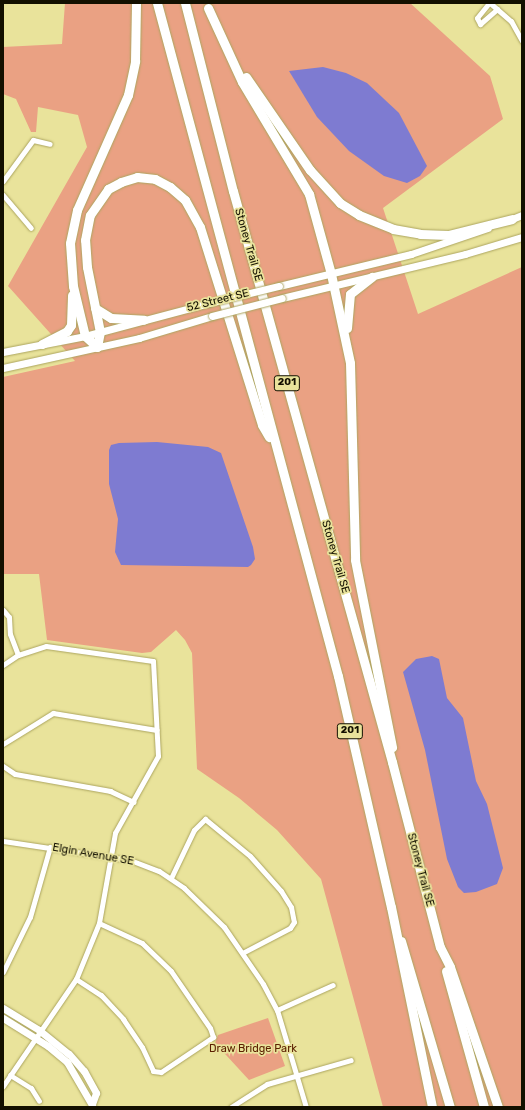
<!DOCTYPE html>
<html>
<head>
<meta charset="utf-8">
<style>
  body { margin:0 }
  #map { position:relative; width:525px; height:1110px; overflow:hidden; background:#e9e39b; font-family:Rubik,sans-serif }
  div>[style] { position:absolute }
  [style*='--x'] { left:calc(var(--x)*1px); top:calc(var(--y)*1px); width:calc(var(--w)*1px); rotate:calc(var(--a)*1deg) }
  .green>* { inset:0; background:#eaa183 }
  .water>* { inset:0; background:#7e7bd1 }
  .roads { filter:drop-shadow(0 0 1px #aca55f) drop-shadow(0 0 1px #aca55f) }
  .street>* { height:5px; margin:-2.5px; padding:0 2.5px; transform-origin:2.5px; border-radius:2.5px; background:#fff }
  .secondary>* { height:7px; margin:-3.5px; padding:0 3.5px; transform-origin:3.5px; border-radius:3.5px; background:#fff }
  .highway>* { height:9px; margin:-4.5px; padding:0 4.5px; transform-origin:4.5px; border-radius:4.5px; background:#fff }
  .bridges { filter:drop-shadow(0 0 1px #aca55f) drop-shadow(0 0 1px #aca55f) }
  .secondary-bridge>* { height:7px; margin:-3.5px; padding:0 3.5px; transform-origin:3.5px; border-radius:3.5px; background:#fff }
  span { translate:-50% -50%; white-space:nowrap; text-align:center; line-height:1.15; -webkit-text-stroke:3.5px #e9e39b; paint-order:stroke }
  .shield-label span { padding:1px 3px; background:#e9e39b; border:1px solid; border-radius:3px; -webkit-text-stroke-width:0 }
  .shield-label { font-size:10px; color:#131000; font-weight:700 }
  .street-label { font-size:11px; color:#131000 }
  .park-label { font-size:11px; color:#5b2001 }
  .frame { position:absolute; inset:0; border:4px solid #131000; pointer-events:none }
</style>
</head>
<body>
<div id="map">
  <div class="green">
    <i style="clip-path:polygon(65px 3px,410px 3px,490px 76px,503px 119px,383px 208px,418px 314px,522px 267px,522px 1107px,383px 1107px,321px 879px,277px 830px,239px 798px,197px 769px,192px 653px,185px 640px,176px 630px,151px 652px,142px 653px,47px 640px,39px 574px,3px 574px,3px 377px,75px 361px,8px 286px,87px 147px,78px 115px,38px 107px,36px 132px,31px 132px,16px 99px,3px 94px,3px 47px,62px 44px)"></i>
    <i style="clip-path:polygon(268px 1018px,285px 1066px,249px 1080px,215px 1043px,218px 1035px)"></i>
  </div>
  <div class="water">
    <i style="clip-path:polygon(323px 67px,346px 73px,367px 83px,399px 113px,427px 166px,420px 176px,407px 183px,384px 176px,349px 151px,317px 117px,289px 71px)"></i>
    <i style="clip-path:polygon(157px 442px,208px 447px,221px 453px,253px 547px,255px 559px,251px 565px,248px 567px,121px 565px,115px 552px,118px 519px,109px 484px,109px 450px,111px 445px,119px 443px)"></i>
    <i style="clip-path:polygon(432px 656px,439px 659px,447px 698px,463px 718px,476px 781px,487px 804px,503px 868px,497px 884px,476px 892px,464px 893px,458px 887px,447px 859px,425px 750px,403px 672px,416px 659px)"></i>
  </div>
  <div class="roads">
    <div class="street">
      <i style="--x:489;--y:3;--w:19;--a:129"></i>
      <i style="--x:477;--y:18;--w:7;--a:63"></i>
      <i style="--x:480;--y:24;--w:23;--a:-41"></i>
      <i style="--x:490;--y:3;--w:28;--a:41"></i>
      <i style="--x:511;--y:21;--w:23;--a:61"></i>
      <i style="--x:3;--y:181;--w:51;--a:-53.8"></i>
      <i style="--x:33;--y:140;--w:17;--a:13"></i>
      <i style="--x:3;--y:195;--w:43;--a:49.7"></i>
      <i style="--x:3;--y:610;--w:9;--a:49"></i>
      <i style="--x:9;--y:617;--w:17;--a:87"></i>
      <i style="--x:10;--y:634;--w:22;--a:69"></i>
      <i style="--x:3;--y:665;--w:18;--a:-34"></i>
      <i style="--x:18;--y:655;--w:29;--a:-18"></i>
      <i style="--x:46;--y:646;--w:108;--a:8"></i>
      <i style="--x:153;--y:661;--w:95;--a:87"></i>
      <i style="--x:158;--y:756;--w:88;--a:119.2"></i>
      <i style="--x:115;--y:833;--w:91;--a:100.1"></i>
      <i style="--x:99;--y:923;--w:61;--a:112.3"></i>
      <i style="--x:76;--y:979;--w:130;--a:124.3"></i>
      <i style="--x:3;--y:744;--w:59;--a:-31.8"></i>
      <i style="--x:53;--y:713;--w:105;--a:9.3"></i>
      <i style="--x:3;--y:766;--w:14;--a:34"></i>
      <i style="--x:15;--y:774;--w:97;--a:10.1"></i>
      <i style="--x:110;--y:791;--w:26;--a:25"></i>
      <i style="--x:3;--y:841;--w:128;--a:8.5"></i>
      <i style="--x:130;--y:860;--w:31;--a:21"></i>
      <i style="--x:159;--y:871;--w:30;--a:34"></i>
      <i style="--x:184;--y:888;--w:56;--a:44.3"></i>
      <i style="--x:224;--y:927;--w:69;--a:55.6"></i>
      <i style="--x:263;--y:984;--w:30;--a:62"></i>
      <i style="--x:277;--y:1010;--w:101;--a:73.4"></i>
      <i style="--x:171;--y:878;--w:53;--a:-64.4"></i>
      <i style="--x:194;--y:830;--w:16;--a:-45"></i>
      <i style="--x:205;--y:819;--w:58;--a:39.4"></i>
      <i style="--x:250;--y:856;--w:47;--a:48.5"></i>
      <i style="--x:281;--y:891;--w:19;--a:58"></i>
      <i style="--x:291;--y:907;--w:15;--a:79"></i>
      <i style="--x:294;--y:922;--w:7;--a:124"></i>
      <i style="--x:290;--y:928;--w:52;--a:152.4"></i>
      <i style="--x:3;--y:972;--w:61;--a:-63.9"></i>
      <i style="--x:30;--y:917;--w:73;--a:-74.1"></i>
      <i style="--x:76;--y:979;--w:30;--a:33"></i>
      <i style="--x:101;--y:995;--w:33;--a:47"></i>
      <i style="--x:123;--y:1019;--w:34;--a:56"></i>
      <i style="--x:142;--y:1047;--w:26;--a:65"></i>
      <i style="--x:153;--y:1071;--w:8;--a:7"></i>
      <i style="--x:161;--y:1072;--w:63;--a:-33.9"></i>
      <i style="--x:213;--y:1037;--w:9;--a:-108"></i>
      <i style="--x:210;--y:1028;--w:69;--a:-124.4"></i>
      <i style="--x:171;--y:971;--w:40;--a:-136"></i>
      <i style="--x:142;--y:943;--w:47;--a:-155.1"></i>
      <i style="--x:277;--y:1010;--w:61;--a:-24.1"></i>
      <i style="--x:10;--y:1075;--w:25;--a:32"></i>
      <i style="--x:31;--y:1088;--w:15;--a:58"></i>
      <i style="--x:231;--y:1107;--w:43;--a:-32.6"></i>
      <i style="--x:267;--y:1084;--w:87;--a:-15.9"></i>
    </div>
    <div class="secondary">
      <i style="--x:507;--y:221;--w:16;--a:-22"></i>
      <i style="--x:279;--y:286;--w:136;--a:-13.6"></i>
      <i style="--x:411;--y:254;--w:81;--a:-18.7"></i>
      <i style="--x:282;--y:298;--w:188;--a:-13.5"></i>
      <i style="--x:465;--y:254;--w:59;--a:-16.6"></i>
      <i style="--x:3;--y:352;--w:84;--a:-11"></i>
      <i style="--x:85;--y:336;--w:128;--a:-14.9"></i>
      <i style="--x:3;--y:368;--w:139;--a:-12.4"></i>
      <i style="--x:139;--y:338;--w:76;--a:-16.8"></i>
      <i style="--x:3;--y:1008;--w:42;--a:31.4"></i>
      <i style="--x:39;--y:1030;--w:38;--a:39"></i>
      <i style="--x:69;--y:1054;--w:23;--a:49"></i>
      <i style="--x:84;--y:1071;--w:25;--a:61"></i>
      <i style="--x:96;--y:1093;--w:12;--a:110"></i>
      <i style="--x:3;--y:1018;--w:53;--a:31.9"></i>
      <i style="--x:48;--y:1046;--w:25;--a:40"></i>
      <i style="--x:67;--y:1062;--w:50;--a:59.8"></i>
    </div>
    <div class="highway">
      <i style="--x:157;--y:3;--w:697;--a:74.95"></i>
      <i style="--x:338;--y:676;--w:237;--a:77.1"></i>
      <i style="--x:391;--y:907;--w:204;--a:78.4"></i>
      <i style="--x:185;--y:3;--w:194;--a:75.7"></i>
      <i style="--x:233;--y:191;--w:593;--a:74.44"></i>
      <i style="--x:392;--y:762;--w:191;--a:75.5"></i>
      <i style="--x:440;--y:947;--w:22;--a:63"></i>
      <i style="--x:450;--y:967;--w:148;--a:71.1"></i>
      <i style="--x:208;--y:8;--w:81;--a:65.3"></i>
      <i style="--x:242;--y:82;--w:131;--a:59.1"></i>
      <i style="--x:309;--y:194;--w:83;--a:74.6"></i>
      <i style="--x:331;--y:274;--w:91;--a:77.9"></i>
      <i style="--x:350;--y:363;--w:197;--a:88.5"></i>
      <i style="--x:355;--y:560;--w:191;--a:78.8"></i>
      <i style="--x:246;--y:77;--w:113;--a:55.5"></i>
      <i style="--x:310;--y:170;--w:45;--a:47.7"></i>
      <i style="--x:340;--y:203;--w:22;--a:32"></i>
      <i style="--x:359;--y:215;--w:37;--a:22"></i>
      <i style="--x:393;--y:229;--w:27;--a:10"></i>
      <i style="--x:420;--y:234;--w:28;--a:2"></i>
      <i style="--x:448;--y:235;--w:66;--a:-14"></i>
      <i style="--x:95;--y:308;--w:19;--a:32"></i>
      <i style="--x:111;--y:318;--w:33;--a:3"></i>
      <i style="--x:347;--y:328;--w:34;--a:-85"></i>
      <i style="--x:350;--y:294;--w:28;--a:-38"></i>
      <i style="--x:42;--y:344;--w:28;--a:-27"></i>
      <i style="--x:67;--y:331;--w:7;--a:-56"></i>
      <i style="--x:71;--y:325;--w:30;--a:-88"></i>
      <i style="--x:97;--y:347;--w:15;--a:-79"></i>
      <i style="--x:100;--y:332;--w:66;--a:-101.3"></i>
      <i style="--x:87;--y:267;--w:27;--a:-94"></i>
      <i style="--x:85;--y:240;--w:25;--a:-79"></i>
      <i style="--x:90;--y:215;--w:32;--a:-55"></i>
      <i style="--x:108;--y:189;--w:15;--a:-28"></i>
      <i style="--x:121;--y:182;--w:17;--a:-17"></i>
      <i style="--x:137;--y:177;--w:18;--a:6"></i>
      <i style="--x:155;--y:179;--w:17;--a:28"></i>
      <i style="--x:170;--y:187;--w:20;--a:41"></i>
      <i style="--x:185;--y:200;--w:31;--a:61"></i>
      <i style="--x:200;--y:227;--w:207;--a:72.6"></i>
      <i style="--x:262;--y:425;--w:14;--a:60"></i>
      <i style="--x:97;--y:347;--w:16;--a:-137"></i>
      <i style="--x:85;--y:336;--w:51;--a:-103.5"></i>
      <i style="--x:73;--y:286;--w:43;--a:-94"></i>
      <i style="--x:70;--y:243;--w:34;--a:-78"></i>
      <i style="--x:77;--y:210;--w:126;--a:-66.1"></i>
      <i style="--x:128;--y:95;--w:35;--a:-78"></i>
      <i style="--x:135;--y:61;--w:58;--a:-89"></i>
      <i style="--x:401;--y:941;--w:173;--a:73.6"></i>
      <i style="--x:446;--y:971;--w:141;--a:74.4"></i>
    </div>
  </div>
  <div class="bridges">
    <div class="secondary-bridge">
      <i style="--x:209;--y:303;--w:72;--a:-13.7"></i>
      <i style="--x:212;--y:316;--w:72;--a:-14.4"></i>
    </div>
  </div>
  <div class="shield-label">
    <span style="left:287px;top:383px">201</span>
    <span style="left:350px;top:731px">201</span>
  </div>
  <div class="street-label">
    <span style="left:248px;top:245px;rotate:74deg">Stoney Trail SE</span>
    <span style="left:218px;top:301px;rotate:-14deg">52 Street SE</span>
    <span style="left:335px;top:557px;rotate:74deg">Stoney Trail SE</span>
    <span style="left:93px;top:855px;rotate:10deg">Elgin Avenue SE</span>
    <span style="left:420px;top:870px;rotate:75deg">Stoney Trail SE</span>
  </div>
  <div class="park-label">
    <span style="left:253px;top:1049px">Draw Bridge Park</span>
  </div>
  <div class="frame"></div>
</div>
</body>
</html>
